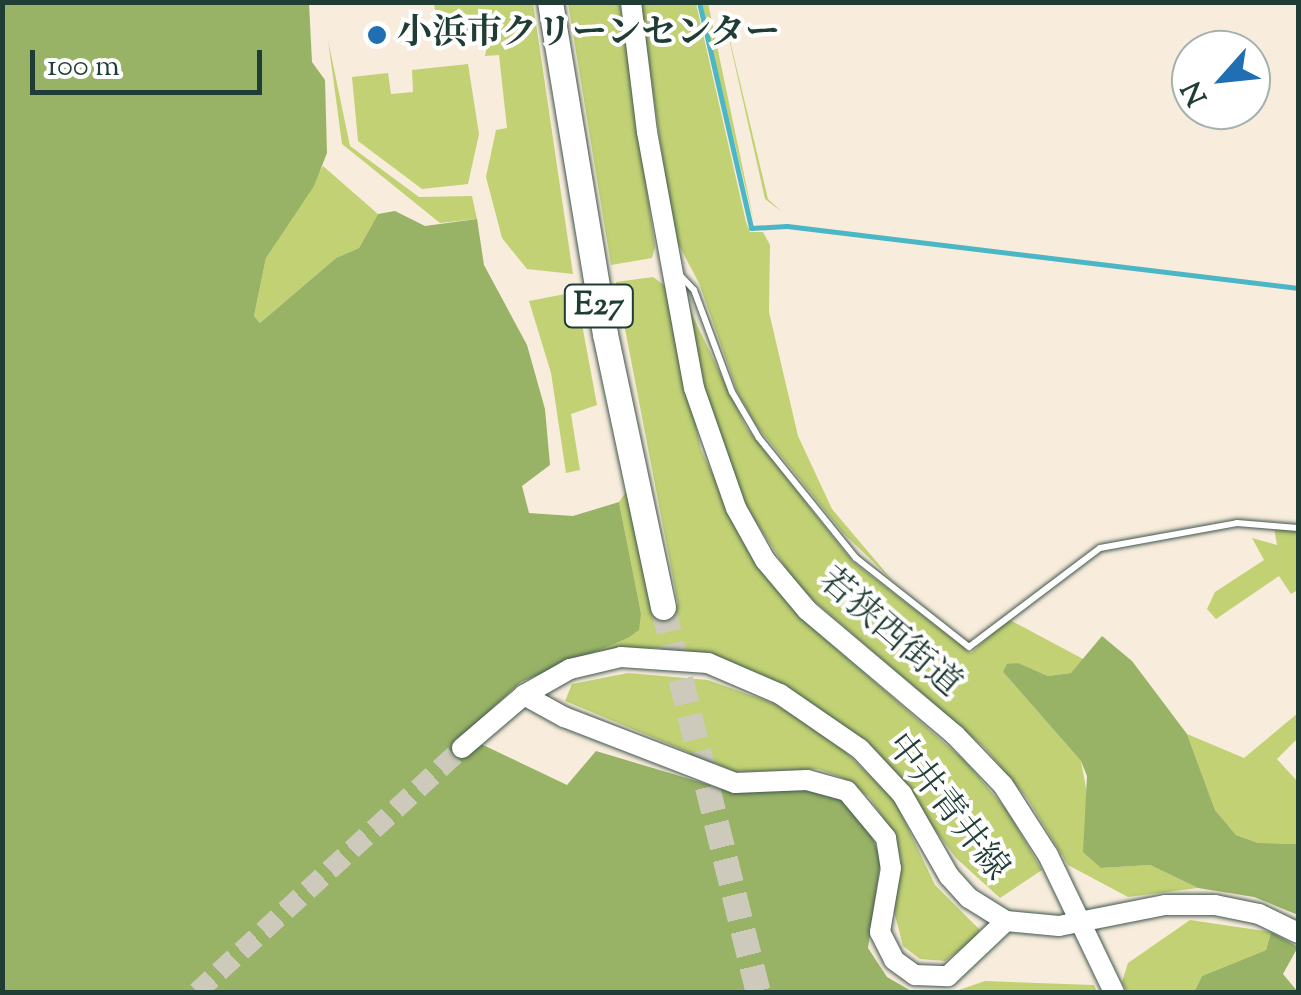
<!DOCTYPE html>
<html>
<head>
<meta charset="utf-8">
<style>
  body { margin:0 }
  #map { position:relative; width:1301px; height:995px; overflow:hidden; background:#f8eddd; font-family:"Sorts Mill Goudy","Noto Serif JP",serif }
  div>[style] { position:absolute }
  [style*='--x'] { left:calc(var(--x)*1px); top:calc(var(--y)*1px); width:calc(var(--w)*1px); rotate:calc(var(--a)*1deg) }
  .green>* { inset:0; background:#c1d174 }
  .forest>* { inset:0; background:#98b366 }
  .stream>* { height:5px; margin:-2.5px; padding:0 2.5px; transform-origin:2.5px; border-radius:2.5px; background:#4ab6c6 }
  .secondary-tunnel>* { height:20px; margin-top:-10px; transform-origin:0; background:repeating-linear-gradient(90deg,#cdcabb 0 20px,transparent 0 30px) }
  .highway-tunnel>* { height:25px; margin-top:-12.5px; transform-origin:0; background:repeating-linear-gradient(90deg,#cdcabb 0 25px,transparent 0 37px) }
  .roads { filter:drop-shadow(0 0 2px #40574d) drop-shadow(0 0 2px #40574d) }
  .lane>* { height:6px; margin:-3px; padding:0 3px; transform-origin:3px; border-radius:3px; background:#fff }
  .secondary>* { height:20px; margin:-10px; padding:0 10px; transform-origin:10px; border-radius:10px; background:#fff }
  .highway>* { height:25px; margin:-12.5px; padding:0 12.5px; transform-origin:12.5px; border-radius:12.5px; background:#fff }
  .dots>* { width:28px; height:28px; translate:-50% -50%; box-sizing:border-box; border:5px solid #fff; border-radius:50% }
  span { translate:-50% -50%; white-space:nowrap; text-align:center; line-height:1.15; -webkit-text-stroke:8px #fff; paint-order:stroke }
  .shield-label span { padding:2px 8px; background:#fff; border:2px solid; border-radius:8px; -webkit-text-stroke-width:0 }
  .shield-label { font-size:32px; color:#1f3d34; font-weight:700 }
  .poi-label { font-size:35px; color:#1f3d34; font-weight:700 }
  .left { translate:0 -50%; text-align:left }
  .street-label { font-size:35px; color:#1f3d34 }
  .frame { position:absolute; inset:0; border:5px solid #1f3d34; pointer-events:none }
  .north { position:absolute; left:1171px; top:30px; width:100px; height:100px; box-sizing:border-box; background:#fff; border:2px solid #a5b1ae; border-radius:50%; rotate:243deg; font-size:28px; font-weight:700; line-height:40px; text-align:center; color:#1f3d34 }
  .north::after { content:''; display:block; margin:auto; width:35px; height:45px; background:#1f6fb2; clip-path:polygon(50% 0,100% 100%,50% 72%,0 100%) }
  .scale { position:absolute; left:30px; top:50px; width:232px; height:45px; box-sizing:border-box; border:5px solid #1f3d34; border-top:0; padding-left:12px; font-size:30px; line-height:35px; white-space:nowrap; color:#1f3d34; -webkit-text-stroke:8px #fff; paint-order:stroke }
</style>
</head>
<body>
<div id="map">
  <div class="green">
    <i style="clip-path:polygon(434px 3px,533px 3px,573px 274px,527px 269px,502px 238px,486px 177px,496px 130px,507px 128px,499px 55px,485px 56px,489px 37px,438px 39px)"></i>
    <i style="clip-path:polygon(568px 3px,620px 3px,655px 247px,652px 258px,611px 265px)"></i>
    <i style="clip-path:polygon(640px 3px,696px 3px,746px 222px,750px 232px,763px 232px,770px 245px,769px 312px,798px 436px,832px 509px,892px 580px,843px 533px,756px 425px,737px 391px,699px 283px,674px 236px)"></i>
    <i style="clip-path:polygon(702px 3px,708px 3px,754px 222px,710px 42px)"></i>
    <i style="clip-path:polygon(721px 3px,768px 199px,782px 212px,765px 199px)"></i>
    <i style="clip-path:polygon(328px 40px,350px 146px,419px 197px,472px 196px,477px 219px,440px 223px,342px 144px)"></i>
    <i style="clip-path:polygon(468px 64px,479px 134px,468px 184px,422px 189px,358px 141px,352px 77px,388px 73px,391px 94px,413px 92px,412px 70px)"></i>
    <i style="clip-path:polygon(323px 166px,378px 214px,359px 248px,336px 258px,260px 323px,254px 316px,266px 258px)"></i>
    <i style="clip-path:polygon(653px 277px,668px 288px,701px 450px,756px 562px,801px 618px,964px 760px,1006px 809px,1042px 870px,1000px 898px,956px 858px,877px 752px,780px 684px,707px 654px,656px 648px,602px 652px,552px 667px,628px 638px,641px 613px,619px 502px,626px 492px,657px 609px,678px 604px,616px 282px)"></i>
    <i style="clip-path:polygon(576px 292px,597px 405px,571px 414px,580px 470px,566px 473px,551px 373px,529px 301px)"></i>
    <i style="clip-path:polygon(687px 304px,746px 427px,853px 562px,971px 653px,1008px 619px,1085px 660px,1071px 673px,1048px 676px,1017px 663px,1003px 672px,1081px 761px,1101px 868px,1150px 865px,1198px 888px,1128px 897px,1068px 865px,1027px 798px,985px 748px,797px 586px,741px 498px,709px 409px)"></i>
    <i style="clip-path:polygon(1274px 527px,1298px 531px,1298px 590px,1291px 594px,1279px 576px,1216px 619px,1207px 609px,1215px 592px,1264px 560px,1252px 538px,1277px 545px)"></i>
    <i style="clip-path:polygon(628px 673px,708px 680px,775px 704px,834px 740px,895px 801px,935px 885px,980px 930px,972px 941px,945px 961px,920px 959px,903px 946px,894px 911px,901px 860px,895px 835px,869px 797px,843px 778px,818px 769px,736px 772px,565px 701px,572px 684px)"></i>
    <i style="clip-path:polygon(1298px 713px,1298px 738px,1277px 759px,1298px 782px,1298px 844px,1258px 843px,1236px 835px,1215px 810px,1187px 734px,1244px 758px)"></i>
    <i style="clip-path:polygon(1190px 920px,1271px 932px,1266px 950px,1202px 976px,1194px 992px,1127px 992px,1122px 982px,1128px 963px)"></i>
    <i style="clip-path:polygon(985px 981px,1094px 985px,1097px 992px,959px 990px)"></i>
  </div>
  <div class="forest">
    <i style="clip-path:polygon(2px 3px,309px 3px,312px 62px,325px 80px,327px 153px,314px 186px,266px 258px,254px 316px,260px 323px,336px 258px,359px 248px,378px 214px,395px 211px,425px 226px,477px 219px,484px 265px,527px 345px,545px 409px,550px 465px,522px 486px,529px 513px,573px 516px,619px 502px,641px 613px,639px 630px,628px 638px,521px 682px,454px 743px,467px 757px,481px 744px,567px 785px,596px 751px,733px 792px,810px 790px,841px 800px,868px 828px,881px 858px,868px 948px,887px 977px,913px 992px,3px 992px)"></i>
    <i style="clip-path:polygon(1102px 636px,1132px 661px,1187px 734px,1215px 810px,1236px 835px,1258px 843px,1298px 844px,1298px 915px,1254px 897px,1198px 888px,1150px 865px,1101px 868px,1083px 852px,1087px 776px,1081px 761px,1003px 672px,1007px 664px,1018px 663px,1048px 676px,1071px 673px)"></i>
    <i style="clip-path:polygon(1271px 932px,1298px 947px,1283px 974px,1298px 992px,1194px 992px,1202px 976px,1266px 950px)"></i>
  </div>
  <div class="stream">
    <i style="--x:699;--y:2;--w:232;--a:77"></i>
    <i style="--x:751;--y:228;--w:36;--a:-3"></i>
    <i style="--x:787;--y:226;--w:515;--a:6.92"></i>
  </div>
  <div class="secondary-tunnel">
    <i style="--x:197;--y:992;--w:360;--a:-42.6"></i>
  </div>
  <div class="highway-tunnel">
    <i style="--x:663;--y:607;--w:397;--a:76.1"></i>
  </div>
  <div class="roads">
    <div class="lane">
      <i style="--x:678;--y:273;--w:23;--a:47"></i>
      <i style="--x:694;--y:290;--w:109;--a:69.6"></i>
      <i style="--x:732;--y:392;--w:53;--a:59.6"></i>
      <i style="--x:759;--y:438;--w:154;--a:51.1"></i>
      <i style="--x:856;--y:558;--w:144;--a:38.2"></i>
      <i style="--x:969;--y:647;--w:164;--a:-37.1"></i>
      <i style="--x:1100;--y:548;--w:139;--a:-10.3"></i>
      <i style="--x:1237;--y:523;--w:61;--a:4.7"></i>
    </div>
    <div class="secondary">
      <i style="--x:631;--y:2;--w:131;--a:83"></i>
      <i style="--x:647;--y:132;--w:260;--a:79.6"></i>
      <i style="--x:694;--y:388;--w:127;--a:70.7"></i>
      <i style="--x:736;--y:508;--w:60;--a:60.9"></i>
      <i style="--x:765;--y:560;--w:65;--a:50"></i>
      <i style="--x:807;--y:610;--w:194;--a:40.2"></i>
      <i style="--x:955;--y:735;--w:69;--a:46.2"></i>
      <i style="--x:1003;--y:785;--w:83;--a:57.3"></i>
      <i style="--x:1048;--y:855;--w:152;--a:64.3"></i>
      <i style="--x:524;--y:695;--w:46;--a:28.8"></i>
      <i style="--x:564;--y:717;--w:183;--a:21.1"></i>
      <i style="--x:735;--y:783;--w:72;--a:-2.4"></i>
      <i style="--x:807;--y:780;--w:41;--a:15.4"></i>
      <i style="--x:847;--y:791;--w:61;--a:50.3"></i>
      <i style="--x:886;--y:838;--w:30;--a:81"></i>
      <i style="--x:891;--y:868;--w:65;--a:99.8"></i>
      <i style="--x:880;--y:932;--w:31;--a:63"></i>
      <i style="--x:894;--y:960;--w:26;--a:36"></i>
      <i style="--x:915;--y:975;--w:33;--a:2"></i>
      <i style="--x:948;--y:976;--w:80;--a:-43.5"></i>
      <i style="--x:462;--y:748;--w:82;--a:-40.5"></i>
      <i style="--x:524;--y:695;--w:53;--a:-29.5"></i>
      <i style="--x:570;--y:669;--w:52;--a:-13.2"></i>
      <i style="--x:621;--y:657;--w:87;--a:3.9"></i>
      <i style="--x:708;--y:663;--w:78;--a:23.3"></i>
      <i style="--x:780;--y:694;--w:97;--a:34.5"></i>
      <i style="--x:860;--y:749;--w:62;--a:47"></i>
      <i style="--x:902;--y:794;--w:95;--a:60.2"></i>
      <i style="--x:949;--y:876;--w:30;--a:48"></i>
      <i style="--x:969;--y:898;--w:44;--a:31.9"></i>
      <i style="--x:1006;--y:921;--w:53;--a:5.4"></i>
      <i style="--x:1059;--y:926;--w:108;--a:-11.2"></i>
      <i style="--x:1165;--y:905;--w:50;--a:0"></i>
      <i style="--x:1215;--y:905;--w:45;--a:11.6"></i>
      <i style="--x:1259;--y:914;--w:43;--a:26"></i>
    </div>
    <div class="highway">
      <i style="--x:550;--y:2;--w:337;--a:80.6"></i>
      <i style="--x:605;--y:334;--w:279;--a:78"></i>
    </div>
  </div>
  <div class="dots">
    <i style="left:377px;top:35px;background:#1f6fb2"></i>
  </div>
  <div class="shield-label">
    <span style="left:599px;top:306px">E27</span>
  </div>
  <div class="poi-label">
    <span class="left" style="left:397px;top:35px">小浜市クリーンセンター</span>
  </div>
  <div class="street-label">
    <span style="left:889px;top:634px;rotate:41deg">若狭西街道</span>
    <span style="left:946px;top:808px;rotate:52deg">中井青井線</span>
  </div>
  <div class="frame"></div>
  <div class="north">N</div>
  <div class="scale">100 m</div>
</div>
</body>
</html>
